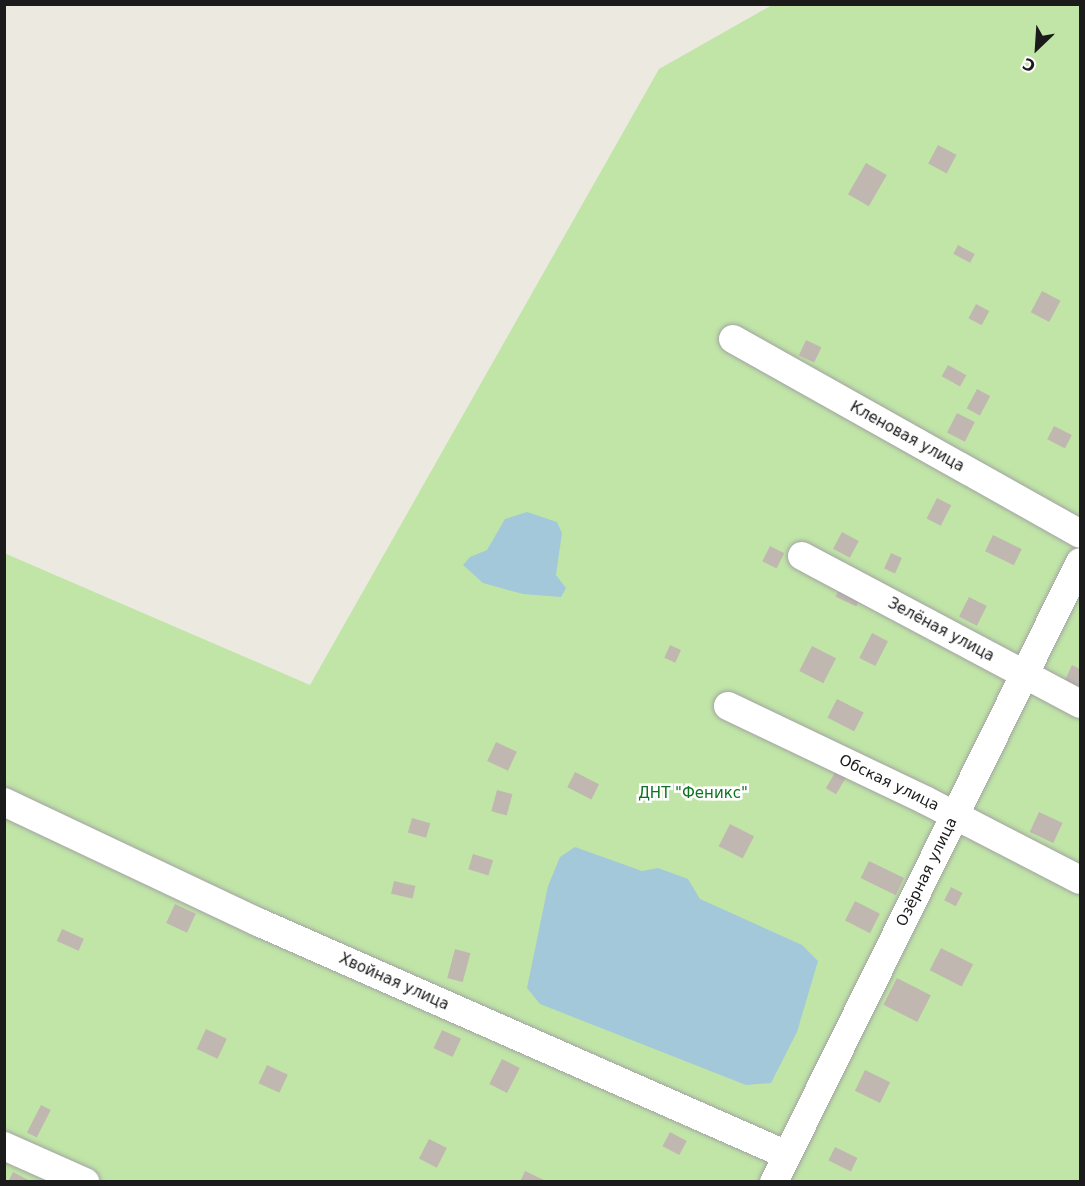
<!DOCTYPE html>
<html>
<head>
<meta charset="utf-8">
<style>
  body { margin:0 }
  #map { position:relative; width:1085px; height:1186px; overflow:hidden; background:#ece9e0; font-family:"DejaVu Sans",sans-serif }
  div>[style] { position:absolute }
  [style*='--x'] { left:calc(var(--x)*1px); top:calc(var(--y)*1px); width:calc(var(--w)*1px); rotate:calc(var(--a)*1deg) }
  .grass>* { inset:0; background:#c0e5a7 }
  .water>* { inset:0; background:#a2c8d9 }
  .building>* { inset:0; background:#c0b8b0; transform-origin:0 0 }
  .roads { filter:drop-shadow(0 0 2px #a2a2a2) drop-shadow(0 0 2px #a2a2a2) }
  .minor>* { height:28px; margin:-14px; padding:0 14px; transform-origin:14px; border-radius:14px; background:#fff }
  span { translate:-50% -50%; white-space:nowrap; text-align:center; line-height:1.15; -webkit-text-stroke:5px #fff; paint-order:stroke }
  .street-label { font-size:15px; color:#1b1b1b }
  .park-label { font-size:15px; color:#0f7220 }
  .frame { position:absolute; inset:0; border:6px solid #1b1b1b; pointer-events:none }
  .north { position:absolute; left:1007px; top:18px; width:60px; height:60px; -webkit-text-stroke:4px #fff; paint-order:stroke; rotate:205deg; font-size:16px; font-weight:700; line-height:24px; text-align:center; color:#1b1b1b }
  .north::after { content:''; display:block; margin:auto; width:21px; height:27px; background:#1b1b1b; clip-path:polygon(50% 0,100% 100%,50% 72%,0 100%) }
</style>
</head>
<body>
<div id="map">
  <div class="grass">
    <i style="clip-path:polygon(772px 5px,1080px 5px,1080px 1181px,5px 1181px,4px 553px,310px 685px,659px 69px)"></i>
  </div>
  <div class="water">
    <i style="clip-path:polygon(527px 512px,557px 522px,562px 533px,556px 575px,566px 588px,561px 597px,523px 594px,483px 583px,463px 565px,470px 557px,487px 550px,505px 519px)"></i>
    <i style="clip-path:polygon(575px 847px,642px 871px,658px 868px,688px 879px,700px 899px,802px 945px,818px 961px,797px 1032px,771px 1083px,746px 1085px,540px 1004px,527px 988px,548px 886px,560px 857px)"></i>
  </div>
  <div class="building">
    <i style="left:938px;top:145px;width:21px;height:21px;rotate:28deg"></i>
    <i style="left:866px;top:163px;width:24px;height:36px;rotate:30deg"></i>
    <i style="left:958px;top:245px;width:19px;height:10px;rotate:28deg"></i>
    <i style="left:1042px;top:291px;width:21px;height:24px;rotate:28deg"></i>
    <i style="left:976px;top:304px;width:15px;height:16px;rotate:28deg"></i>
    <i style="left:806px;top:340px;width:17px;height:17px;rotate:25deg"></i>
    <i style="left:948px;top:365px;width:21px;height:13px;rotate:29deg"></i>
    <i style="left:977px;top:389px;width:15px;height:22px;rotate:28deg"></i>
    <i style="left:957px;top:413px;width:20px;height:22px;rotate:27deg"></i>
    <i style="left:1054px;top:426px;width:20px;height:15px;rotate:27deg"></i>
    <i style="left:937px;top:498px;width:16px;height:23px;rotate:27deg"></i>
    <i style="left:842px;top:532px;width:19px;height:19px;rotate:28deg"></i>
    <i style="left:993px;top:535px;width:32px;height:18px;rotate:26deg"></i>
    <i style="left:770px;top:546px;width:16px;height:17px;rotate:27deg"></i>
    <i style="left:891px;top:553px;width:12px;height:17px;rotate:24deg"></i>
    <i style="left:841px;top:585px;width:23px;height:13px;rotate:25deg"></i>
    <i style="left:969px;top:597px;width:20px;height:22px;rotate:27deg"></i>
    <i style="left:872px;top:633px;width:18px;height:28px;rotate:27deg"></i>
    <i style="left:670px;top:645px;width:12px;height:14px;rotate:24deg"></i>
    <i style="left:812px;top:646px;width:27px;height:28px;rotate:27deg"></i>
    <i style="clip-path:polygon(1072px 665px,1080px 669px,1080px 687px,1065px 680px)"></i>
    <i style="left:837px;top:699px;width:30px;height:21px;rotate:27deg"></i>
    <i style="left:496px;top:742px;width:23px;height:21px;rotate:25deg"></i>
    <i style="left:836px;top:771px;width:12px;height:20px;rotate:31deg"></i>
    <i style="left:575px;top:772px;width:27px;height:17px;rotate:27deg"></i>
    <i style="left:497px;top:790px;width:16px;height:22px;rotate:15deg"></i>
    <i style="left:1039px;top:812px;width:26px;height:22px;rotate:25deg"></i>
    <i style="left:412px;top:818px;width:19px;height:15px;rotate:16deg"></i>
    <i style="left:730px;top:824px;width:27px;height:25px;rotate:27deg"></i>
    <i style="left:473px;top:854px;width:21px;height:16px;rotate:17deg"></i>
    <i style="left:869px;top:861px;width:39px;height:19px;rotate:26deg"></i>
    <i style="left:394px;top:881px;width:22px;height:13px;rotate:13deg"></i>
    <i style="left:951px;top:887px;width:13px;height:15px;rotate:27deg"></i>
    <i style="left:855px;top:901px;width:28px;height:22px;rotate:27deg"></i>
    <i style="left:175px;top:904px;width:23px;height:21px;rotate:25deg"></i>
    <i style="left:62px;top:929px;width:24px;height:13px;rotate:24deg"></i>
    <i style="left:941px;top:948px;width:36px;height:25px;rotate:27deg"></i>
    <i style="left:455px;top:949px;width:16px;height:30px;rotate:15deg"></i>
    <i style="left:897px;top:978px;width:38px;height:30px;rotate:27deg"></i>
    <i style="left:206px;top:1029px;width:23px;height:22px;rotate:25deg"></i>
    <i style="left:442px;top:1030px;width:21px;height:20px;rotate:25deg"></i>
    <i style="left:502px;top:1059px;width:20px;height:28px;rotate:27deg"></i>
    <i style="left:267px;top:1065px;width:23px;height:20px;rotate:25deg"></i>
    <i style="left:865px;top:1070px;width:28px;height:23px;rotate:26deg"></i>
    <i style="left:41px;top:1105px;width:11px;height:31px;rotate:27deg"></i>
    <i style="left:670px;top:1132px;width:19px;height:16px;rotate:28deg"></i>
    <i style="left:429px;top:1139px;width:20px;height:22px;rotate:27deg"></i>
    <i style="left:835px;top:1147px;width:25px;height:15px;rotate:26deg"></i>
    <i style="clip-path:polygon(525px 1171px,544px 1180px,543px 1182px,520px 1182px)"></i>
    <i style="clip-path:polygon(13px 1172px,32px 1182px,8px 1182px)"></i>
  </div>
  <div class="roads">
    <div class="minor">
      <i style="--x:733;--y:339;--w:398;--a:29.3"></i>
      <i style="--x:802;--y:556;--w:315;--a:28"></i>
      <i style="--x:728;--y:706;--w:218;--a:25.5"></i>
      <i style="--x:925;--y:800;--w:174;--a:27.3"></i>
      <i style="--x:4;--y:802;--w:281;--a:25.3"></i>
      <i style="--x:258;--y:922;--w:578;--a:23.77"></i>
      <i style="--x:4;--y:1146;--w:89;--a:24"></i>
      <i style="--x:774;--y:1182;--w:691;--a:-63.73"></i>
    </div>
  </div>
  <div class="street-label">
    <span style="left:907px;top:437px;rotate:29deg">Кленовая улица</span>
    <span style="left:941px;top:630px;rotate:28deg">Зелёная улица</span>
    <span style="left:889px;top:783px;rotate:26deg">Обская улица</span>
    <span style="left:927px;top:872px;rotate:-64deg">Озёрная улица</span>
    <span style="left:394px;top:982px;rotate:24deg">Хвойная улица</span>
  </div>
  <div class="park-label">
    <span style="left:693px;top:794px">ДНТ "Феникс"</span>
  </div>
  <div class="frame"></div>
  <div class="north">С</div>
</div>
</body>
</html>
